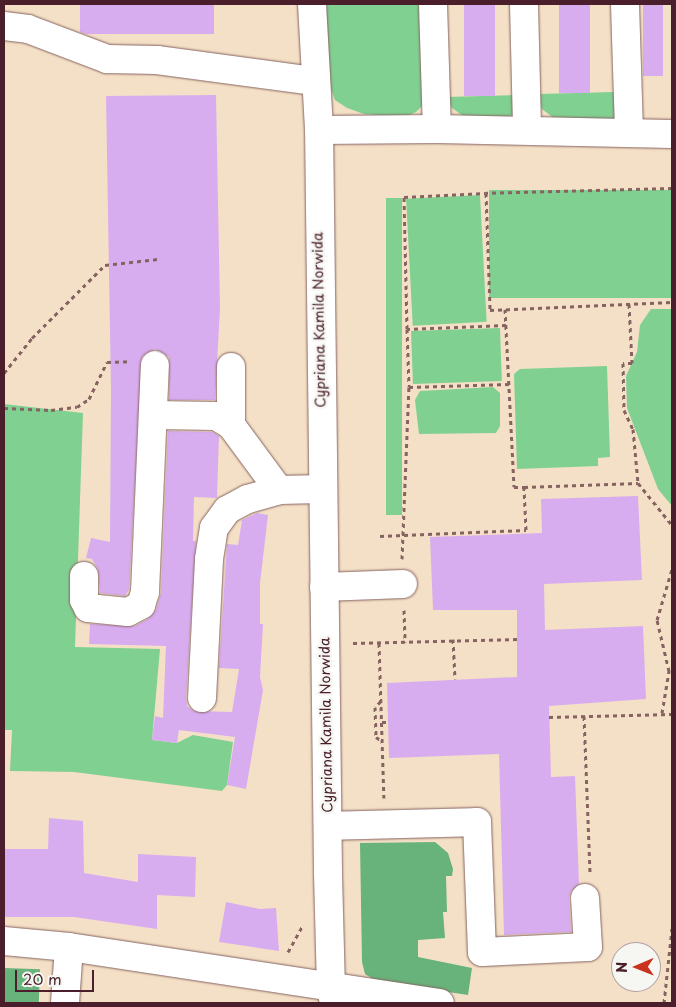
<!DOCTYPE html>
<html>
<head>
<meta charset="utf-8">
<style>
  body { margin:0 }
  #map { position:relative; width:676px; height:1007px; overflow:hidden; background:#f4e0c6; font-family:"Playpen Sans",sans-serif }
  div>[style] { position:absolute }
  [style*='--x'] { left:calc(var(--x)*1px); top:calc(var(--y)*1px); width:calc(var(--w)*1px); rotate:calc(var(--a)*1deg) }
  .green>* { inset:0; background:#80d091; transform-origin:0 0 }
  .forest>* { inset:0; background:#68b27b; transform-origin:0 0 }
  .building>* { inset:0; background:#d8adef; transform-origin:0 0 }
  .path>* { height:3px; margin-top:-1.5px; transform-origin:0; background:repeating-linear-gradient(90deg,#866361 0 4px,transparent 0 8px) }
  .roads { filter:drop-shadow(0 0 1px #866361) drop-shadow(0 0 1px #866361) }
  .minor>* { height:28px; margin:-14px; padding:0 14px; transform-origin:14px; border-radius:14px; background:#fff }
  span { translate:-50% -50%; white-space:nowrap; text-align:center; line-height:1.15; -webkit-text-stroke:5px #f6f6f2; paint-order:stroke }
  .street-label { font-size:14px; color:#4a1f2b }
  .frame { position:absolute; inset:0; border:5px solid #4a1f2b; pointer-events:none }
  .north { position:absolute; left:611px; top:942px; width:50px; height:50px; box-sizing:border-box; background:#f6f6f2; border:1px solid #b1a0a2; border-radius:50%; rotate:269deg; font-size:14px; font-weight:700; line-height:20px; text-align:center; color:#4a1f2b }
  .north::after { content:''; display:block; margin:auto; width:18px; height:22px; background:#c8321e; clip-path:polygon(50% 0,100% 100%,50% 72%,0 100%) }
  .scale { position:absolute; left:15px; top:970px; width:79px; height:22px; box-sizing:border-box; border:2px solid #4a1f2b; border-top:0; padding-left:6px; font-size:15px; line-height:18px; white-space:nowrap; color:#4a1f2b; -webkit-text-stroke:4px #f6f6f2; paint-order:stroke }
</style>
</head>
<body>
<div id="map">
  <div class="green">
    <i style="clip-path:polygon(325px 4px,424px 4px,424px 104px,416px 112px,405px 117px,364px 114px,347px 108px,335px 100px,328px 81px)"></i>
    <i style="clip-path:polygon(614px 92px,617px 116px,611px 120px,555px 119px,542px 109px,538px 94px)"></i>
    <i style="clip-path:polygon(519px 95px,516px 112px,508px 117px,466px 118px,452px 108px,446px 97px)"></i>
    <i style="left:672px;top:190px;width:108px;height:183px;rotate:90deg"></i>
    <i style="left:480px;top:195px;width:127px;height:74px;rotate:87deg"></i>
    <i style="left:386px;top:198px;width:16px;height:317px"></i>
    <i style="clip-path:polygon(651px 309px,672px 309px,672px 506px,658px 489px,627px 408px,626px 376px,637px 352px,640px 325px)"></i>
    <i style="left:500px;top:328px;width:53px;height:89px;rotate:88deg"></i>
    <i style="clip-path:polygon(607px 366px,610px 457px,598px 458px,598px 466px,517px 469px,514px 374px,520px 369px)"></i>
    <i style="clip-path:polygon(493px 387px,500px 393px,500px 426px,496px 433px,419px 434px,415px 400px,420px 391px)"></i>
    <i style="clip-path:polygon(4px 404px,83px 413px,75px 647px,160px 649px,152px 740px,177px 743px,193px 735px,233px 742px,227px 785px,222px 791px,74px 772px,10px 771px,12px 730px,4px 730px)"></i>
  </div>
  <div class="forest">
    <i style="clip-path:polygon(435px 842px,448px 853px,453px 869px,452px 876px,446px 876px,447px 912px,443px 912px,445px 938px,418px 940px,418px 957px,472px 968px,468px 995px,376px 981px,365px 974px,362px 962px,360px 843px)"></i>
    <i style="left:4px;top:968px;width:36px;height:35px;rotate:2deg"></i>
  </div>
  <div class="building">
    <i style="clip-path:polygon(80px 4px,214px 4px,214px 34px,86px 34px,80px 32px)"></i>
    <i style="left:464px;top:4px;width:31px;height:92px"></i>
    <i style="left:559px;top:4px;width:31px;height:89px"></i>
    <i style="left:643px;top:4px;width:20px;height:72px"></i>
    <i style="clip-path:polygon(216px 95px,220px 308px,215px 400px,169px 400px,169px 357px,155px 349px,142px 357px,129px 589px,125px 596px,100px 593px,98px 569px,92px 559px,86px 558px,91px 538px,110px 542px,111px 390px,106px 96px)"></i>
    <i style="clip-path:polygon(168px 431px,212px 432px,219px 436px,217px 498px,194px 497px,193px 541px,196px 541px,186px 697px,187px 706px,194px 711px,232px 712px,239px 669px,219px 668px,227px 544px,238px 545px,242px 520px,257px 513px,268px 515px,260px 583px,260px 624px,263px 624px,260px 677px,263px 690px,246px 789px,227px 785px,235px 737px,179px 730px,177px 743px,152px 740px,155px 716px,163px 718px,166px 646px,89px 644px,90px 624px,135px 626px,148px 619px,156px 610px,161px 593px)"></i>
    <i style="clip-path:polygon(638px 496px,642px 580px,544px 584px,545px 630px,643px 626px,646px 699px,549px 706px,551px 777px,575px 776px,579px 884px,571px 891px,569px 898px,571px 932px,504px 935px,499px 754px,389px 758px,387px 683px,517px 677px,517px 610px,433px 610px,430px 537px,542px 533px,541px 499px)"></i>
    <i style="clip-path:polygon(49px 818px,83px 821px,84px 873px,138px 882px,138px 854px,196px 857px,195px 897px,157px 895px,157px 929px,74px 917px,4px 917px,4px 849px,48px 849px)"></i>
    <i style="clip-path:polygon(226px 902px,260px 909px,276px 908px,279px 951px,219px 942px)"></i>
  </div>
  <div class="path">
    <i style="--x:672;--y:188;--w:186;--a:178.5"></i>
    <i style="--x:486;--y:193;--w:117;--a:88"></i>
    <i style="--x:490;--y:310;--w:182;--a:-2.5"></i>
    <i style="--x:629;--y:304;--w:59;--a:87.1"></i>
    <i style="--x:632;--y:363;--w:9;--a:180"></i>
    <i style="--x:623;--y:363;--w:47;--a:88.8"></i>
    <i style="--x:624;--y:410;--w:21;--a:65"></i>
    <i style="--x:633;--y:429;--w:54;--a:84.7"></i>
    <i style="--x:638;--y:483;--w:54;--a:51"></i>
    <i style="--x:505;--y:309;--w:178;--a:87.1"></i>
    <i style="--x:514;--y:487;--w:10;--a:0"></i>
    <i style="--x:506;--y:325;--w:99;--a:177.7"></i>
    <i style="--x:407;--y:329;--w:58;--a:88"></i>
    <i style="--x:409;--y:387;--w:100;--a:-1.7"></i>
    <i style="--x:407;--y:329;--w:132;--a:-91.3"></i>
    <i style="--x:404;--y:197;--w:82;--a:-2.8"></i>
    <i style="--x:4;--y:373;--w:45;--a:-51.3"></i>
    <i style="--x:32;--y:338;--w:103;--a:-45"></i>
    <i style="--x:105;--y:265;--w:53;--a:-6.5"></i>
    <i style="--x:4;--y:408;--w:47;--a:2.4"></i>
    <i style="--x:51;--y:410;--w:26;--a:-7"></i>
    <i style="--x:77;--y:407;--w:14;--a:-34"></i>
    <i style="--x:89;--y:399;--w:41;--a:-64.1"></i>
    <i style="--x:107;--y:362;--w:23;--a:-2"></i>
    <i style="--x:380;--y:536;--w:146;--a:-2.4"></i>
    <i style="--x:526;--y:530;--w:43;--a:-92.7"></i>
    <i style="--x:524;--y:487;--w:114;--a:-2"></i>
    <i style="--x:402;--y:559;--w:172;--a:-87.7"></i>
    <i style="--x:404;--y:610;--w:32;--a:88"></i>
    <i style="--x:453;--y:639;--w:40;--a:87.1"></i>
    <i style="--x:353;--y:643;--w:165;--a:-1.4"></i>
    <i style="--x:379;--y:643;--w:155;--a:88.2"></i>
    <i style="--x:381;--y:701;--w:8;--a:135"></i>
    <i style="--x:375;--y:707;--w:30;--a:88"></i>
    <i style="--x:376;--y:737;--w:7;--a:34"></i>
    <i style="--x:662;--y:713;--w:43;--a:-80.5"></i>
    <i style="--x:669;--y:671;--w:52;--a:-103.2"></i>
    <i style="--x:657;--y:620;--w:53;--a:-73.6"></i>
    <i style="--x:584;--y:716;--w:157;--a:87.8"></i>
    <i style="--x:549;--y:717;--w:123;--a:-1.4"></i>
    <i style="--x:382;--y:722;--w:6;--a:0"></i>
    <i style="--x:288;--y:952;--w:29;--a:-61"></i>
    <i style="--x:664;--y:1003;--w:75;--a:-83.9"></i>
  </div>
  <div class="roads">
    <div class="minor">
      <i style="--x:312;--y:4;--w:126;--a:86.8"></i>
      <i style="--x:433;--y:4;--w:125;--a:88.2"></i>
      <i style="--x:524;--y:4;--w:126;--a:88.6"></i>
      <i style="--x:625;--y:4;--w:129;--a:88.2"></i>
      <i style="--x:4;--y:26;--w:24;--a:7"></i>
      <i style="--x:28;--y:29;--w:85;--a:20.8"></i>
      <i style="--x:107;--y:59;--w:50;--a:1.1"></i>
      <i style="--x:157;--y:60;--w:159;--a:7.6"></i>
      <i style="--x:231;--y:367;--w:58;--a:90"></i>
      <i style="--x:155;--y:415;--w:61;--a:0.9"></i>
      <i style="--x:216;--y:416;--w:17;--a:31"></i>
      <i style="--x:231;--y:425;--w:81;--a:53.6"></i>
      <i style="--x:279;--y:490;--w:43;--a:-1.3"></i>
      <i style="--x:84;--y:576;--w:24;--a:90"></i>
      <i style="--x:84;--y:600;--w:9;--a:63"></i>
      <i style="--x:88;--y:608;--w:40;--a:5.7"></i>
      <i style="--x:128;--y:612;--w:15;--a:-28"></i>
      <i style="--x:141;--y:605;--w:14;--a:-73"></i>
      <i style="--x:145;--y:592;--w:227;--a:-87.5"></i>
      <i style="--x:324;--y:587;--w:79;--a:-2.2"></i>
      <i style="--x:202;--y:698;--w:139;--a:-87.1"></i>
      <i style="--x:209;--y:559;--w:31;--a:-81"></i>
      <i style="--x:214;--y:528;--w:22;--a:-54"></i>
      <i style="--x:227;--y:510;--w:24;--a:-28"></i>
      <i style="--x:248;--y:499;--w:32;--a:-16"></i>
      <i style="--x:328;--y:826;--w:149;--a:-1.5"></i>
      <i style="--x:477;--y:822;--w:130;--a:87.8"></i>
      <i style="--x:482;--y:952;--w:106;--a:-2.7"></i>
      <i style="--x:588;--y:947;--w:49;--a:-93.5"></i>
      <i style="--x:4;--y:941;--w:65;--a:5.3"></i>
      <i style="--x:69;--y:947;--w:375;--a:8.6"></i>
      <i style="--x:65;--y:1003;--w:56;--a:-85.9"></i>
      <i style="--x:334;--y:1003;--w:14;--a:-102"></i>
      <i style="--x:331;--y:989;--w:117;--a:-91.5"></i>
      <i style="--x:328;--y:872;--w:742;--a:-90.69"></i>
      <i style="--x:319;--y:130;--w:118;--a:-0.5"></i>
      <i style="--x:437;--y:129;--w:235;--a:1.2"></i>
    </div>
  </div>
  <div class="street-label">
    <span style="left:319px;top:320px;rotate:-91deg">Cypriana Kamila Norwida</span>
    <span style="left:326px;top:725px;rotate:-91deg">Cypriana Kamila Norwida</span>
  </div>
  <div class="frame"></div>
  <div class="north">N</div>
  <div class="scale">20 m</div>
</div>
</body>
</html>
